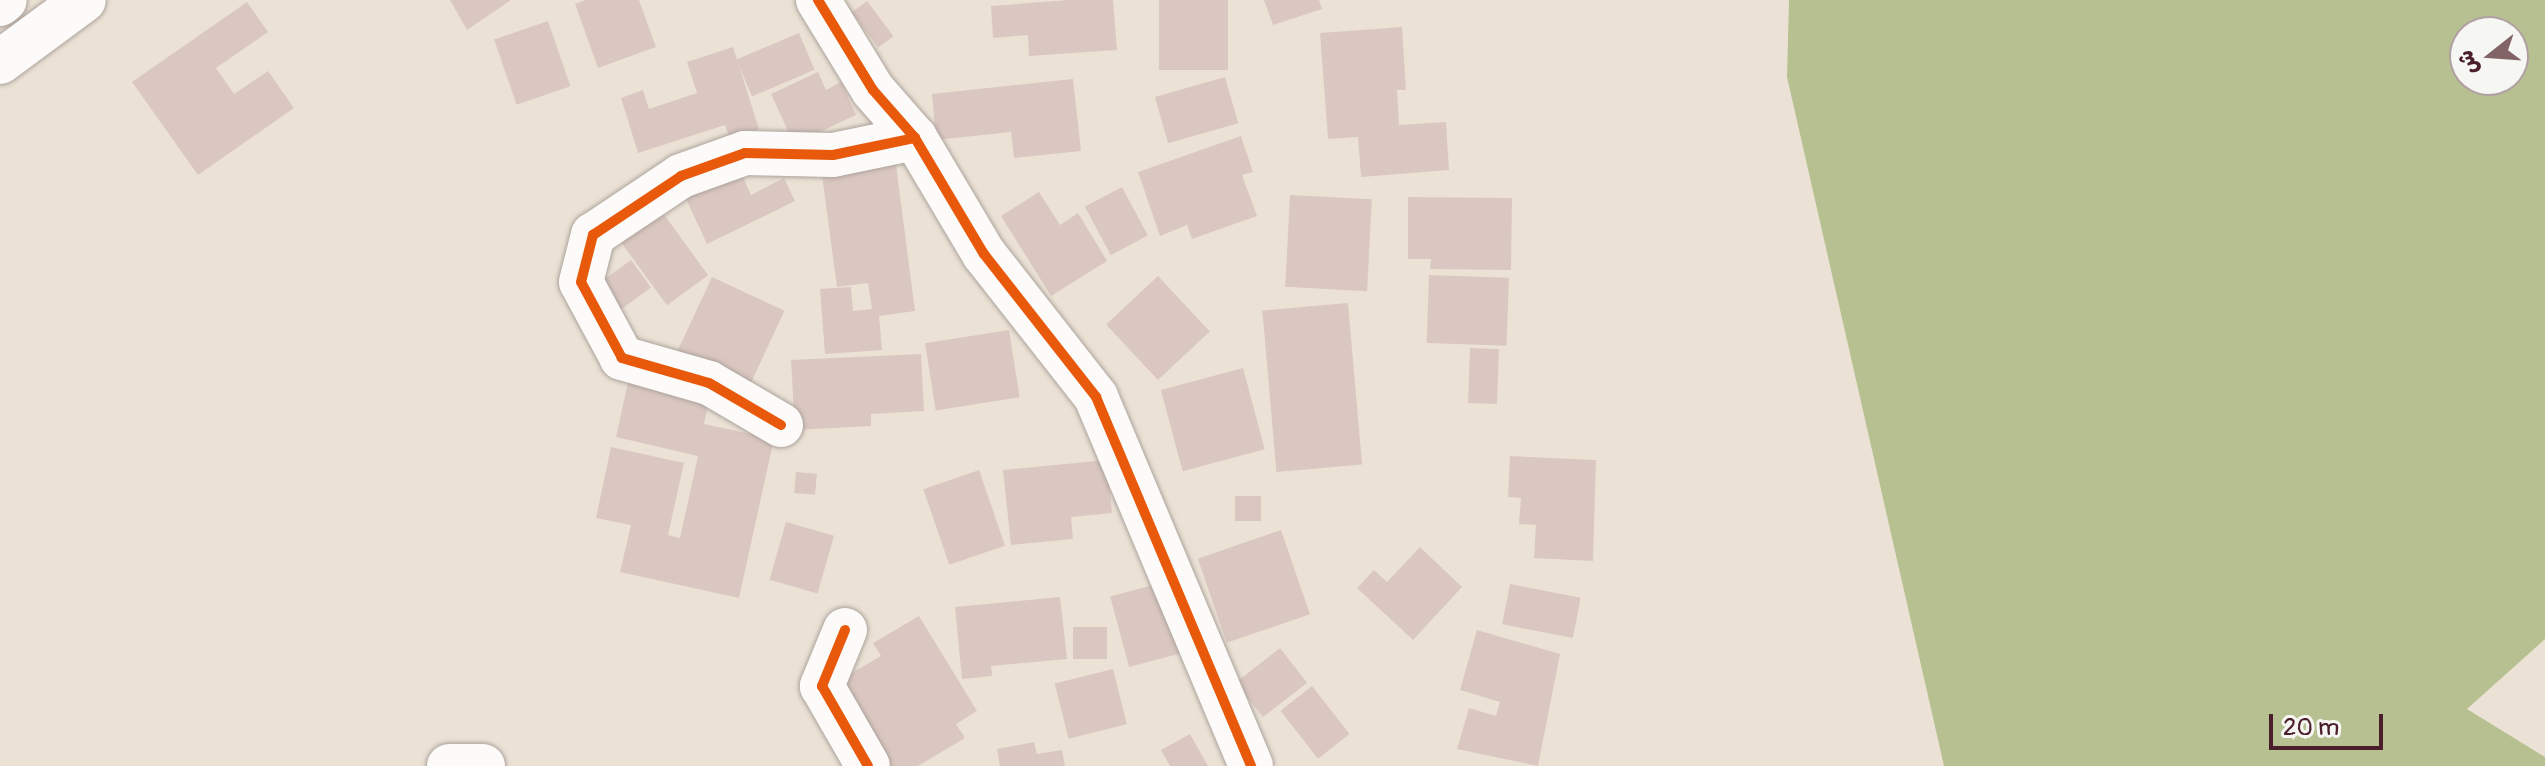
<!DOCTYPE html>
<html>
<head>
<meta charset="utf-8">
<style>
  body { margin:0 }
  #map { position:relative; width:2545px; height:766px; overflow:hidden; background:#ebe2d5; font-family:Pangolin,"Playpen Sans Arabic",sans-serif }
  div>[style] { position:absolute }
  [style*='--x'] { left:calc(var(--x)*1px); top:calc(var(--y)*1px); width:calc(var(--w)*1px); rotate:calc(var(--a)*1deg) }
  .forest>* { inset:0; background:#b7c090 }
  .building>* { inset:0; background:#dbc7c1; transform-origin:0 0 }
  .roads { filter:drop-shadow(0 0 2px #ada39c) drop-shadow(0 0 2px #ada39c) }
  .minor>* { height:44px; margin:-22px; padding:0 22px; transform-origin:22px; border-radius:22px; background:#fcfbf9 }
  .major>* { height:44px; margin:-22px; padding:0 22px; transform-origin:22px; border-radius:22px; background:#fcfbf9 }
  .cycleway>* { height:10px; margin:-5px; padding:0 5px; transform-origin:5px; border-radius:5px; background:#e8590c }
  span { translate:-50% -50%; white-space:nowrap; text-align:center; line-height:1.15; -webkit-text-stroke:6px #f6f6f2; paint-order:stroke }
  .north { position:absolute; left:2449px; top:16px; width:80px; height:80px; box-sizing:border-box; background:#f6f6f2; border:2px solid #b1a0a2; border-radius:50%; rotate:253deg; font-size:22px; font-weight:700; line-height:32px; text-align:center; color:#4a1f2b }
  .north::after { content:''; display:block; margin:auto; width:28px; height:36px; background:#826366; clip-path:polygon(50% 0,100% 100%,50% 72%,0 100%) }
  .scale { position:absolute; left:2269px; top:714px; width:114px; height:36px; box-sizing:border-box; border:4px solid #4a1f2b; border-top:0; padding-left:10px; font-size:24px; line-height:28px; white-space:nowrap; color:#4a1f2b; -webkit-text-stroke:6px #f6f6f2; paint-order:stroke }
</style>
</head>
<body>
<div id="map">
  <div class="forest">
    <i style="clip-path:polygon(evenodd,1789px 0,2545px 0,2545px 639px,2467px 709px,2545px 757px,2545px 766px,1944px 766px,1787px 77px,1789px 0,2465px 32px,2513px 32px,2513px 80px,2465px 80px,2465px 32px)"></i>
  </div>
  <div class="building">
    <i style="clip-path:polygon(450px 0,511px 0,467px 30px)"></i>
    <i style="clip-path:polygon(586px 0,639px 0,656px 47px,598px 68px,575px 4px)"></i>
    <i style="clip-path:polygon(1068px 0,1113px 0,1117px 50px,1029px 56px,1028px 35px,993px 38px,991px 6px)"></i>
    <i style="left:1159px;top:0;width:69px;height:70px"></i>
    <i style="clip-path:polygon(1264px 0,1319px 0,1322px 9px,1273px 25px)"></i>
    <i style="left:867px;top:1px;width:44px;height:19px;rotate:53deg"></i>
    <i style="clip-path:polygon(247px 2px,268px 32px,216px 68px,234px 94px,268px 71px,294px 108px,198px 175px,132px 82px)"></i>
    <i style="left:548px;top:21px;width:69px;height:57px;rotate:71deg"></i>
    <i style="clip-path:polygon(1402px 27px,1406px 90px,1397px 90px,1399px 125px,1446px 122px,1449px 170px,1361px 177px,1358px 137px,1328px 139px,1320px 33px)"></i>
    <i style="left:799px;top:33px;width:40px;height:68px;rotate:67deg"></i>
    <i style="clip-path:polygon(733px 47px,759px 129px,730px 139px,725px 125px,638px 153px,621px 98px,643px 90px,649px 109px,697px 93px,687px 62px)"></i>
    <i style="clip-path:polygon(818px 72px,826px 90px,841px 82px,856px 115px,794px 144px,771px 94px)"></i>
    <i style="left:1225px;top:77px;width:48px;height:73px;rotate:74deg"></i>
    <i style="clip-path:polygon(1073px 79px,1081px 151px,1014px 158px,1011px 132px,936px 140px,932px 94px)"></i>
    <i style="clip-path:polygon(1241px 136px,1253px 172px,1242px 175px,1257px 216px,1192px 239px,1187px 225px,1160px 236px,1138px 172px)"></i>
    <i style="clip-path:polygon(896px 165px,915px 311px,879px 316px,882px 350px,825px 354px,820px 289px,851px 287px,853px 311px,872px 309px,868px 283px,837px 287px,822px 175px)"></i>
    <i style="clip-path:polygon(741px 173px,751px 195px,784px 178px,795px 201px,707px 244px,686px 199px)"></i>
    <i style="left:1122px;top:187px;width:55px;height:42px;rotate:62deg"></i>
    <i style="clip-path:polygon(1039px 192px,1060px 225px,1078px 213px,1107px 261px,1051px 296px,1001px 216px)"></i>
    <i style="left:1290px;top:195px;width:82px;height:92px;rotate:3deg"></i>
    <i style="clip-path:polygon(1408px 197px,1512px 198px,1511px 270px,1430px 269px,1431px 259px,1408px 259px)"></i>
    <i style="left:660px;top:209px;width:82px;height:51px;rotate:54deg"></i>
    <i style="left:631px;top:260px;width:34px;height:39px;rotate:54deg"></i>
    <i style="left:1429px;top:275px;width:80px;height:68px;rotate:2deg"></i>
    <i style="left:1158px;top:276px;width:76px;height:71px;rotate:47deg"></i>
    <i style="left:712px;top:277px;width:80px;height:86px;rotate:25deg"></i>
    <i style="left:1348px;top:303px;width:162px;height:86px;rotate:85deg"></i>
    <i style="left:1009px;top:330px;width:68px;height:85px;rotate:81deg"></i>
    <i style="left:1470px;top:348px;width:29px;height:55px;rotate:2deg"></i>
    <i style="clip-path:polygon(921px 354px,924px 411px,871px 414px,871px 426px,795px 430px,791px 360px)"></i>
    <i style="left:1243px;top:368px;width:84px;height:85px;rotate:75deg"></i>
    <i style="clip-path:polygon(628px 382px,709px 400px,704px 424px,774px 439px,739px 598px,620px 572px,631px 525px,596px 518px,611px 447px,684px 463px,668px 535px,680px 538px,698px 456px,616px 437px)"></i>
    <i style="clip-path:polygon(1510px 456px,1596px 460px,1593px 561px,1534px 558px,1536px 525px,1519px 524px,1521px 498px,1508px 497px)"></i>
    <i style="clip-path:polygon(1107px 460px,1112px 513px,1071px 517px,1073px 539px,1011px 545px,1003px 470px)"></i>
    <i style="left:979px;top:470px;width:80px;height:59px;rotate:71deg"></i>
    <i style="left:796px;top:472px;width:21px;height:21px;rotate:5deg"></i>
    <i style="left:1261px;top:496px;width:25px;height:26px;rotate:90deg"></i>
    <i style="left:786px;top:522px;width:50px;height:60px;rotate:16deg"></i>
    <i style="left:1281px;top:530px;width:89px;height:88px;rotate:71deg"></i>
    <i style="clip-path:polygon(1420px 547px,1462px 587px,1413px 640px,1357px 588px,1374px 570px,1387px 582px)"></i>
    <i style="left:1172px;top:580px;width:73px;height:64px;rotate:75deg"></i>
    <i style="left:1510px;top:584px;width:72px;height:41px;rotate:11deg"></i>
    <i style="clip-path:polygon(1060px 597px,1067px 659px,991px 666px,992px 676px,962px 679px,955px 607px)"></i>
    <i style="clip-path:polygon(919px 616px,977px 711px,956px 724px,965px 738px,918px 766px,886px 766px,835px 683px,881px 656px,873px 643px)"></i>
    <i style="left:1073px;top:627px;width:34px;height:32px"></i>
    <i style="clip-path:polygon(1477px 630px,1560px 654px,1538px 766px,1457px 749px,1469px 708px,1496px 716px,1500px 702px,1460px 690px)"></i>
    <i style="left:1280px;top:648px;width:44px;height:56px;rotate:52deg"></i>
    <i style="left:1113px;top:669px;width:57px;height:60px;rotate:76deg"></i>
    <i style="left:1312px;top:686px;width:61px;height:40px;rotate:52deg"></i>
    <i style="clip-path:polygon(1190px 734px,1208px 766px,1170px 766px,1161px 750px)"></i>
    <i style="clip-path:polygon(1034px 742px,1037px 754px,1062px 750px,1065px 766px,1000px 766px,997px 749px)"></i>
  </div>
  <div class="roads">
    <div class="minor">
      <i style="--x:818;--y:0;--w:105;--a:58.6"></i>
      <i style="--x:873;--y:90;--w:64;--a:48.8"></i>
      <i style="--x:915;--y:138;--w:135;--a:59.3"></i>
      <i style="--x:984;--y:254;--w:182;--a:51.9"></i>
      <i style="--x:1096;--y:397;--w:400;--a:67.2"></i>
      <i style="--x:781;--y:425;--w:83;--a:-149.7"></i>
      <i style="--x:709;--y:383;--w:91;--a:-164"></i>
      <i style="--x:622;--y:358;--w:86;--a:-118.3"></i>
      <i style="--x:581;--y:282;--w:49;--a:-75.7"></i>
      <i style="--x:593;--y:235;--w:106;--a:-33.8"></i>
      <i style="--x:681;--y:176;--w:68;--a:-19.8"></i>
      <i style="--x:745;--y:153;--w:88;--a:1.3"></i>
      <i style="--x:833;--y:155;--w:84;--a:-11.7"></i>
      <i style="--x:845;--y:630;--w:61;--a:112.3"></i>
      <i style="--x:822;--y:686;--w:92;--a:60.1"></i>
      <i style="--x:449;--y:766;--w:34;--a:0"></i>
    </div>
    <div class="major">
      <i style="--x:0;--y:4;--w:6;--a:-39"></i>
      <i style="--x:0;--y:62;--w:104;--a:-36.4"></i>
    </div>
  </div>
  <div class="cycleway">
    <i style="--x:818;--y:0;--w:105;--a:58.6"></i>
    <i style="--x:873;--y:90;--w:64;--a:48.8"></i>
    <i style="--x:915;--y:138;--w:135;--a:59.3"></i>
    <i style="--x:984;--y:254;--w:182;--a:51.9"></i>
    <i style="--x:1096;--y:397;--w:400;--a:67.2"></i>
    <i style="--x:781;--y:425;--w:83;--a:-149.7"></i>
    <i style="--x:709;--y:383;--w:91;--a:-164"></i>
    <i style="--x:622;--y:358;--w:86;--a:-118.3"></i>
    <i style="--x:581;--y:282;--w:49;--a:-75.7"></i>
    <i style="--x:593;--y:235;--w:106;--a:-33.8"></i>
    <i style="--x:681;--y:176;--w:68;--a:-19.8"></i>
    <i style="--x:745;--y:153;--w:88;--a:1.3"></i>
    <i style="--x:833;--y:155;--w:84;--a:-11.7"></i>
    <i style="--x:845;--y:630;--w:61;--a:112.3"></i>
    <i style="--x:822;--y:686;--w:92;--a:60.1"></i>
  </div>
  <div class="north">ش</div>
  <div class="scale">20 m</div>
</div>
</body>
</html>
